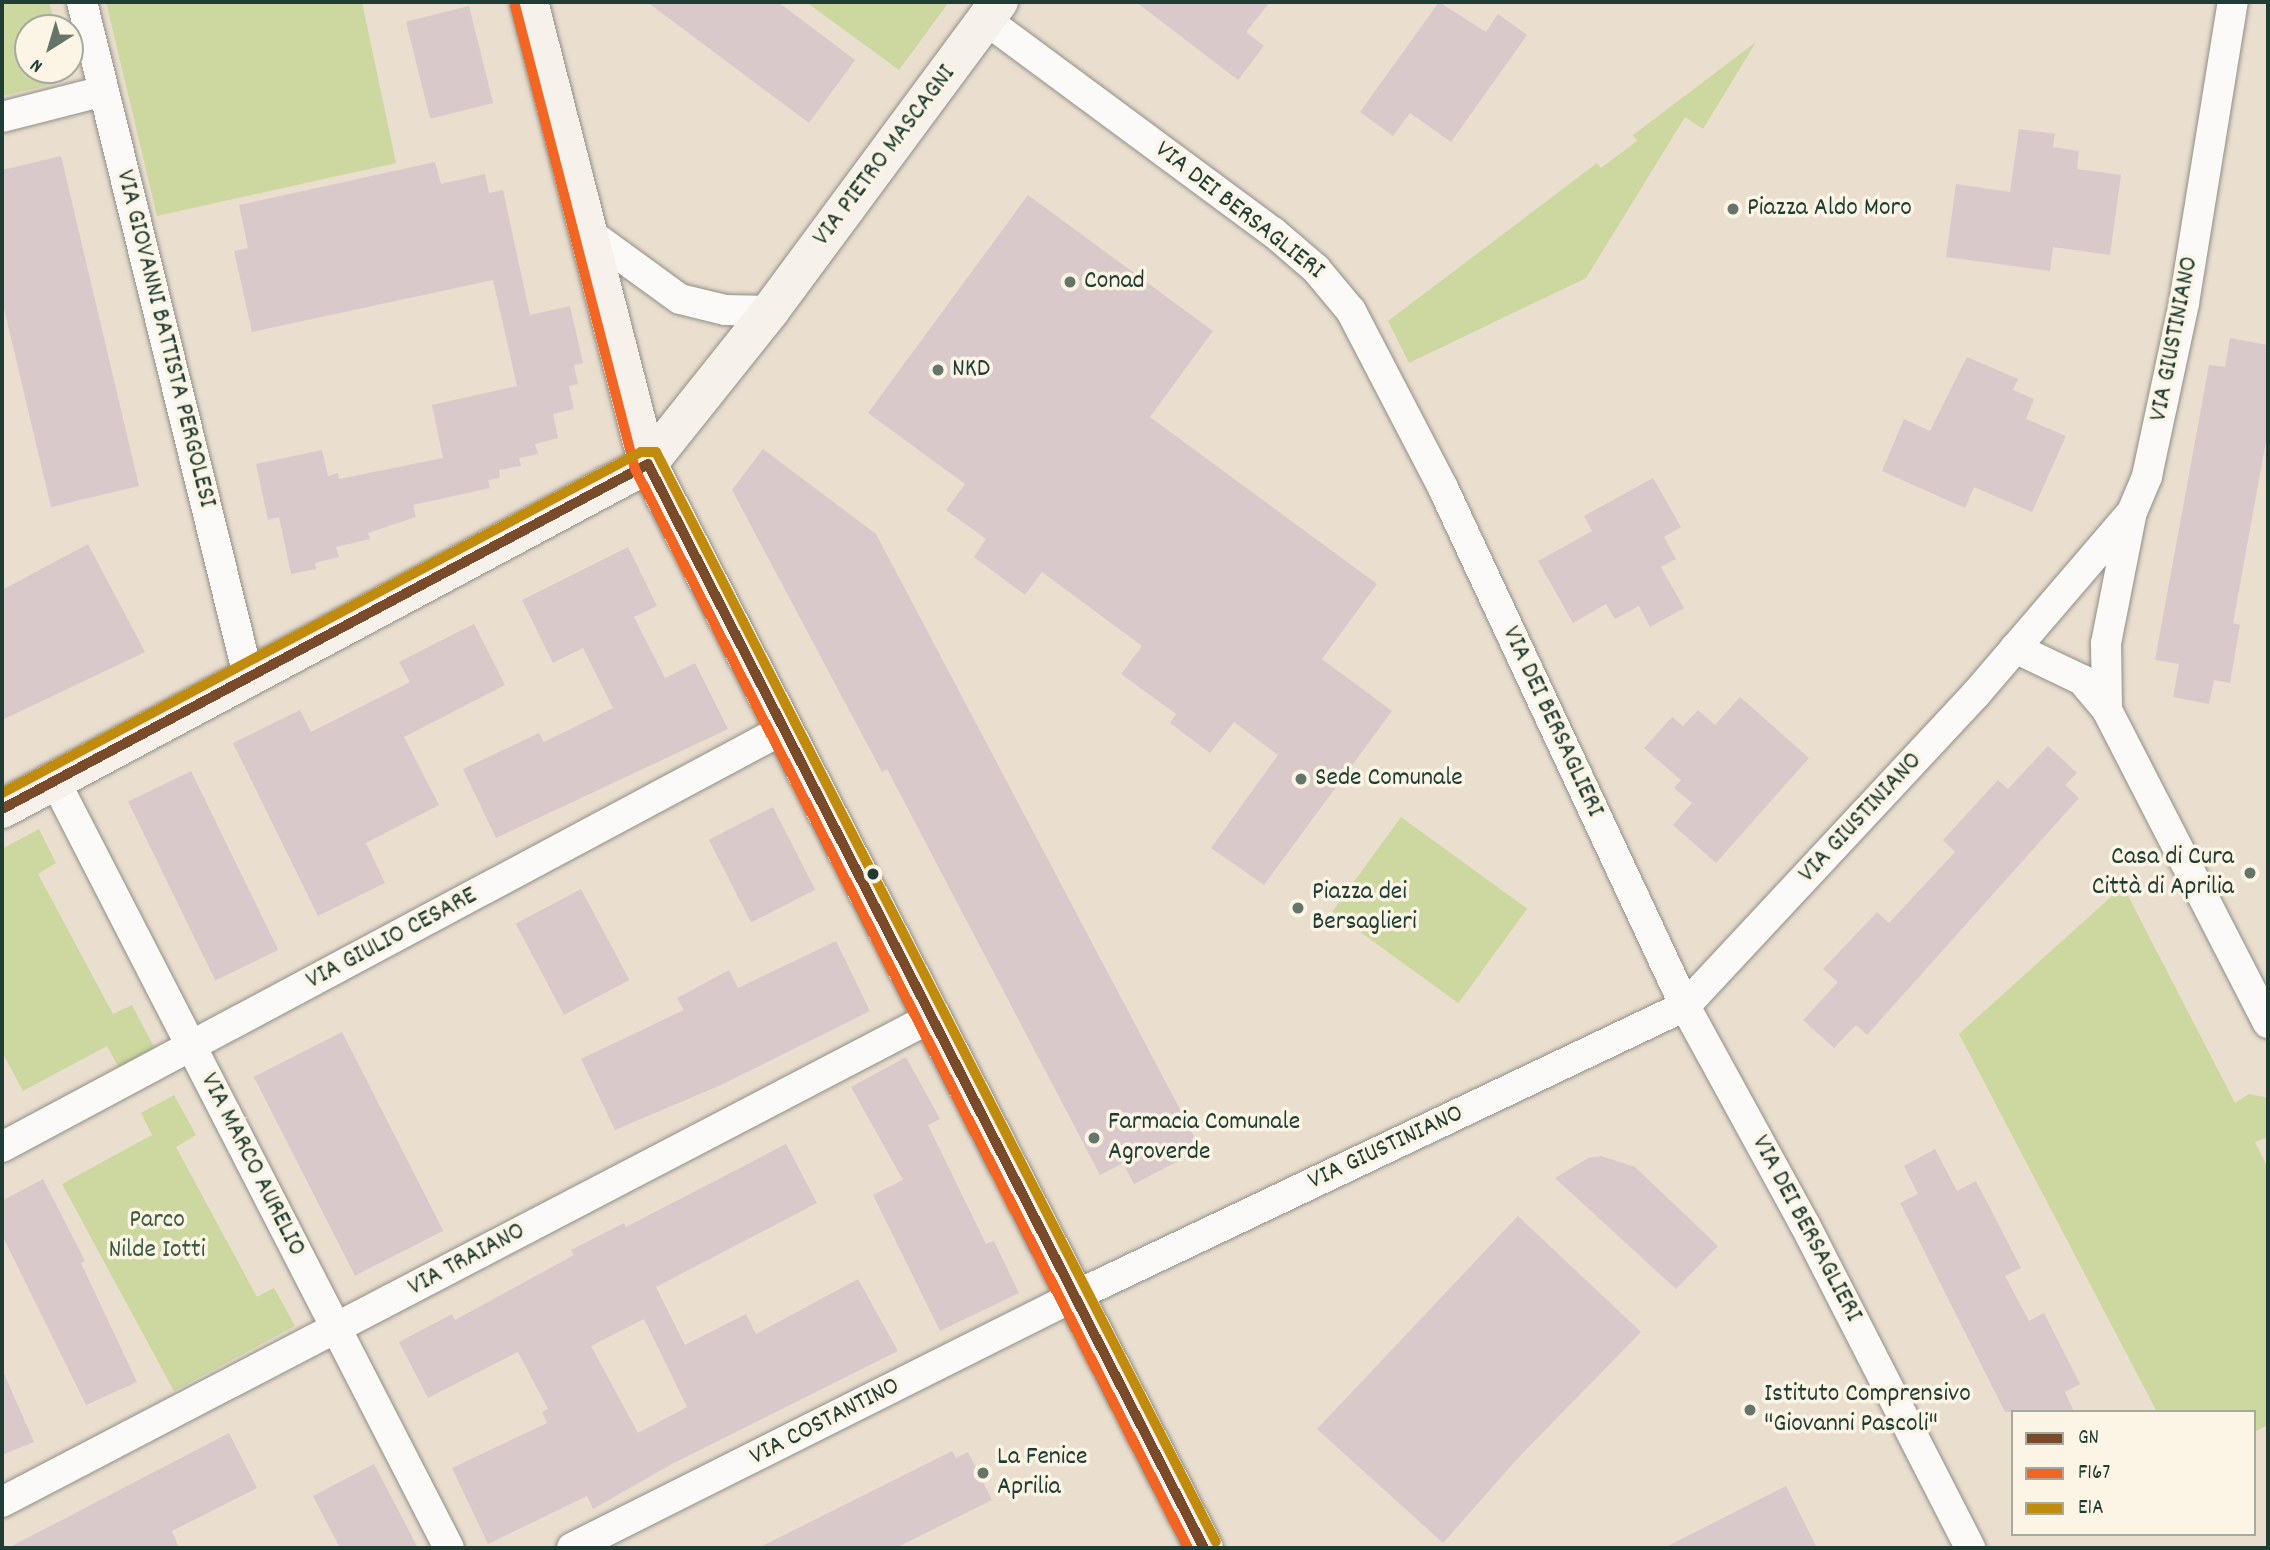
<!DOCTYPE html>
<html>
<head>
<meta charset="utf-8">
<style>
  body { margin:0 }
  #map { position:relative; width:2270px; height:1550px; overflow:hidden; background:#eadecf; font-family:Dekko,sans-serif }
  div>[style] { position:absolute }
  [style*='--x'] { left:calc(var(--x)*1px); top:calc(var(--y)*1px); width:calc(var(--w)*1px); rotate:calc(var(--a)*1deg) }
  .green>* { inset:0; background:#cdd8a0; transform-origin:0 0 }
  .building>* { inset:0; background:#dac9cb; transform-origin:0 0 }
  .roads { filter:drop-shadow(0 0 2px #908f86) drop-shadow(0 0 2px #908f86) }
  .street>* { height:30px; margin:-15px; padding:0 15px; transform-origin:15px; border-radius:15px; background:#fcfaf8 }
  .secondary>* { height:38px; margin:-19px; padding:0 19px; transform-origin:19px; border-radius:19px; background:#f6f1ea }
  .bus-1>* { height:10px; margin:-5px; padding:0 5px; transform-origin:5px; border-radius:5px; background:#7a4b2a }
  .bus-2>* { height:10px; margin:-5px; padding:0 5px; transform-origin:5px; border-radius:5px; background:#f26522 }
  .bus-3>* { height:10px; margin:-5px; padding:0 5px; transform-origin:5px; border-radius:5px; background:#c18c0d }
  .dots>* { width:19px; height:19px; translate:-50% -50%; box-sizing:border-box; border:4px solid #fcf5e5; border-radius:50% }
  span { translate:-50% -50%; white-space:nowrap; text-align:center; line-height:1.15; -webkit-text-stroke:7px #fcf5e5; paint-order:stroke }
  .street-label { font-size:26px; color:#1f3d34 }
  .poi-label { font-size:26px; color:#1f3d34 }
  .left { translate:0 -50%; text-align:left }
  .right { translate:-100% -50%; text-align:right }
  .park-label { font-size:26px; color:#3d5b42 }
  .frame { position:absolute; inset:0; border:4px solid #1f3d34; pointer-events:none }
  .legend { position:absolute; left:2011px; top:1410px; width:245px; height:126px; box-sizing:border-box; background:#fcf5e5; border:2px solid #a4ab9e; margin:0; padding:9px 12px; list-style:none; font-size:21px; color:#1f3d34 }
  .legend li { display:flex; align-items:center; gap:14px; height:35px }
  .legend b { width:35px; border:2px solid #a4ab9e }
  .north { position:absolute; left:14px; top:14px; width:70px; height:70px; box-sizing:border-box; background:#fcf5e5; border:2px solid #a4ab9e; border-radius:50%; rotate:217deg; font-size:19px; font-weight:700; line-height:28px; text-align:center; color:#1f3d34 }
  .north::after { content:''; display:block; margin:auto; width:24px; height:32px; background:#66756a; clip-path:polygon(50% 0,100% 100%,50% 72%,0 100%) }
</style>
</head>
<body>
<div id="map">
  <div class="green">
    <i style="clip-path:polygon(2px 2px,49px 2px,56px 28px,28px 28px,28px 70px,66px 70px,58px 83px,2px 96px)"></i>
    <i style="clip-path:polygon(106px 2px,362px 2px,396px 163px,157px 216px)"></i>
    <i style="clip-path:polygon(806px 2px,949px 2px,899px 70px)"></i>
    <i style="clip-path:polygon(1756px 42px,1703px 129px,1685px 117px,1586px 278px,1409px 363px,1388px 321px,1597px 163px,1601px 168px,1637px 141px,1633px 135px)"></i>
    <i style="left:1401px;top:817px;width:156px;height:117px;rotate:36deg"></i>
    <i style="clip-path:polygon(39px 829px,56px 863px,38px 874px,113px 1014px,132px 1005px,155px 1049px,119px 1068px,107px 1046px,23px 1091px,2px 1052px,2px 849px)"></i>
    <i style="clip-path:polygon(2123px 886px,2235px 1103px,2249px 1094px,2268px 1098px,2268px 1137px,2255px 1142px,2268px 1168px,2268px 1425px,2254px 1432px,2254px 1412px,2157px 1412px,1959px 1034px)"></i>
    <i style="clip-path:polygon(174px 1095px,196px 1135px,176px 1147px,257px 1297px,274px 1288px,295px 1326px,174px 1391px,62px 1184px,152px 1135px,141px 1113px)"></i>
  </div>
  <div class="building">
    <i style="clip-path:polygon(647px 2px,778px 2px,855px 60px,809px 123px)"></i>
    <i style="clip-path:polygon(1136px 2px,1270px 2px,1246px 32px,1264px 46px,1238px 80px)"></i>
    <i style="clip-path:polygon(1439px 2px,1486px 32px,1498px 14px,1527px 35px,1451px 142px,1410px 113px,1393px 136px,1360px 112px)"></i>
    <i style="left:469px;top:6px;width:100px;height:65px;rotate:76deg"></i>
    <i style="clip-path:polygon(2019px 129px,2055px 134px,2053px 147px,2079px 151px,2077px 169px,2121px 175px,2110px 255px,2053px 247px,2050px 271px,1946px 257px,1956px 184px,2010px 192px)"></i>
    <i style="clip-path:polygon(61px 156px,139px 486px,51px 507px,2px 300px,2px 170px)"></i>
    <i style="clip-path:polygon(435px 162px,441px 184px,485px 174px,489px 193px,503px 190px,530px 315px,570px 306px,583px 363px,574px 365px,578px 384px,569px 386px,574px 409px,553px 414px,558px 438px,535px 444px,538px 454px,519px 458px,521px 466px,499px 470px,500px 478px,488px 480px,490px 488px,413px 505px,416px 517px,368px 533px,370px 539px,336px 547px,339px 557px,315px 563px,316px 569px,291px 574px,279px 517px,268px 520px,256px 464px,322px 450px,328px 476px,338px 473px,339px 479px,443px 458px,432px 405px,517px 386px,493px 280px,252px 332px,234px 251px,248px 248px,239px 205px)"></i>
    <i style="clip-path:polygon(1028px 195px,1213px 331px,1150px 417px,1377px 584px,1322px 659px,1392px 711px,1264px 885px,1211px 848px,1278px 755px,1234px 722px,1210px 753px,1170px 723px,1176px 714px,1121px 674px,1142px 646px,1042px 572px,1025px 595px,974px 557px,986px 539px,946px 510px,965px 484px,868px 413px)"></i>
    <i style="clip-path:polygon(2230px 338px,2268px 345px,2268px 430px,2233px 623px,2240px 625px,2230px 683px,2214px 680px,2209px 704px,2173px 697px,2179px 664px,2155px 660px,2209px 365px,2225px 367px)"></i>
    <i style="clip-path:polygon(1967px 357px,2018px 379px,2013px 390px,2034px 399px,2026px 419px,2066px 436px,2032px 512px,1974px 487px,1965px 508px,1882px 471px,1904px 419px,1930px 431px)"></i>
    <i style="clip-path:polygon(763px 449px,876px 534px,1201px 1149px,1134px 1184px,1123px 1163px,1100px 1175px,887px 769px,882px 772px,732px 490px)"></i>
    <i style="clip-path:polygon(1653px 478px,1681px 527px,1664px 537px,1676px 559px,1661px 567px,1684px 608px,1650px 627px,1639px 606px,1615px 619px,1606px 604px,1573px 623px,1538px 561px,1592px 531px,1584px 516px)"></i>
    <i style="clip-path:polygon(88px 544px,145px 652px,2px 720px,2px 590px)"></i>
    <i style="clip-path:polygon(628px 547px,657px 606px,634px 617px,665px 678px,695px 663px,728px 729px,496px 838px,463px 769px,539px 733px,544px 742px,613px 708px,583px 648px,553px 663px,522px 600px)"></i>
    <i style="clip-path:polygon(474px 624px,505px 685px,404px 737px,439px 805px,366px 843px,385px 883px,318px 916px,233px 743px,300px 710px,311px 732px,410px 682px,399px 662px)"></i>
    <i style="clip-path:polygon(1740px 697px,1809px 758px,1716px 863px,1673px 825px,1692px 803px,1674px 788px,1681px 780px,1644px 748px,1672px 717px,1683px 726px,1698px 710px,1715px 725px)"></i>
    <i style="clip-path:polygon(2048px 746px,2077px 773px,2065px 785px,2079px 798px,1867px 1035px,1856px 1025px,1834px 1048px,1803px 1020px,1838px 982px,1823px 969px,1877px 912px,1889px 923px,1955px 852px,1943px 840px,1998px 780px,2008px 789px)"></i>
    <i style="left:191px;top:771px;width:199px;height:70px;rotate:64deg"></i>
    <i style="left:773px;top:807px;width:93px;height:72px;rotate:63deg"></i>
    <i style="left:581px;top:889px;width:103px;height:74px;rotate:62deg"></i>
    <i style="clip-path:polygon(836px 941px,870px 1011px,723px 1084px,615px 1130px,581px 1059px,684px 1010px,677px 998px,729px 970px,738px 988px)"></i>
    <i style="left:342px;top:1032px;width:223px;height:99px;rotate:63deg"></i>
    <i style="clip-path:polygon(906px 1057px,940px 1119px,928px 1125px,986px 1244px,994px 1241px,1019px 1293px,940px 1331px,873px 1195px,903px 1180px,851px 1087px)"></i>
    <i style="clip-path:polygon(evenodd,786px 1144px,817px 1203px,656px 1287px,685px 1345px,746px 1314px,756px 1334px,858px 1279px,898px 1351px,670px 1465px,593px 1509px,587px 1496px,488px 1544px,452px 1468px,547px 1423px,542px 1412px,548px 1409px,518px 1352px,428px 1398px,399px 1342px,452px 1314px,455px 1320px,574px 1255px,571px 1250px,624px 1223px,626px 1227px,786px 1144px,644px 1319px,687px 1407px,638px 1433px,591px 1346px,644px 1319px)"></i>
    <i style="clip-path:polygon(1935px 1149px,1957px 1191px,1976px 1181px,2021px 1268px,2005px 1276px,2029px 1321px,2044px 1313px,2080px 1384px,2065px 1392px,2074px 1412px,2005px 1412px,1900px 1203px,1918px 1194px,1904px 1166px)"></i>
    <i style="clip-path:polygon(1601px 1156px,1635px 1167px,1718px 1246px,1676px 1289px,1555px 1178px,1588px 1158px)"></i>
    <i style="clip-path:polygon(43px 1179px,85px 1261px,81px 1263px,137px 1382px,86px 1405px,2px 1235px,2px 1201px)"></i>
    <i style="clip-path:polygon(1518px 1216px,1641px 1332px,1518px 1458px,1443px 1543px,1317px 1429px)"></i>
    <i style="clip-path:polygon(2px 1369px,34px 1442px,2px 1455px)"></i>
    <i style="clip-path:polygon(229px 1433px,257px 1488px,172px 1531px,179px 1548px,8px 1548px)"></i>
    <i style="clip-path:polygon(952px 1451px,956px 1458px,968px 1452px,992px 1500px,896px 1548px,758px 1548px)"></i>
    <i style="clip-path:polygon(374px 1464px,418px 1548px,340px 1548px,313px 1496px)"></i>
    <i style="clip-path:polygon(1786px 1486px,1817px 1548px,1664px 1548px)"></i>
  </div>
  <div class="roads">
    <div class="street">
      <i style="--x:82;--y:2;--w:694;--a:76.16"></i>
      <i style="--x:986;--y:20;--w:357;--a:36.5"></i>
      <i style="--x:1273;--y:232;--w:57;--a:40.7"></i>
      <i style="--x:1316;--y:269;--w:55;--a:50.2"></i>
      <i style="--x:1351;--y:311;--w:199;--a:62.5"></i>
      <i style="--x:1443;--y:488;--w:572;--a:64.96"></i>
      <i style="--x:1685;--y:1006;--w:250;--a:61.3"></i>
      <i style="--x:1805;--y:1225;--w:363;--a:62.9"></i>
      <i style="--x:2;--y:117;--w:105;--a:-14.3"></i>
      <i style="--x:589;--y:233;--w:112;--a:36"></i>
      <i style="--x:680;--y:299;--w:46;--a:13.7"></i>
      <i style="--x:725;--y:310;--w:45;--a:1.3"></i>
      <i style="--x:2131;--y:516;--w:129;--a:101.1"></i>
      <i style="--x:2106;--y:643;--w:67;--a:89.1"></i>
      <i style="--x:2107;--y:710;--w:352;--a:62.8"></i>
      <i style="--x:2015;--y:648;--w:74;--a:25.5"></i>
      <i style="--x:2082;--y:680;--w:39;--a:50"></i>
      <i style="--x:55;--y:781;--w:862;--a:62.81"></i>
      <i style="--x:2;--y:1147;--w:884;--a:-28.13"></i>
      <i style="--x:2;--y:1502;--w:1049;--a:-27.54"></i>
      <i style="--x:572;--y:1548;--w:565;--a:-26.61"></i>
      <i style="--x:1077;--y:1295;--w:673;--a:-25.42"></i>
      <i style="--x:1685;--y:1006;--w:427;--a:-47"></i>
      <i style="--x:1976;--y:694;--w:240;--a:-49.4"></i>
      <i style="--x:2132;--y:512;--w:39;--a:-67"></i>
      <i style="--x:2147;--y:476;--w:177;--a:-77.9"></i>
      <i style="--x:2184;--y:303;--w:305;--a:-80.8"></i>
    </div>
    <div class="secondary">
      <i style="--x:529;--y:2;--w:477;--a:75.6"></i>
      <i style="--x:648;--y:464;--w:1218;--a:62.85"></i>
      <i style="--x:2;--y:809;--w:732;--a:-28.1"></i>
      <i style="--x:648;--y:464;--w:196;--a:-51.4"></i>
      <i style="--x:770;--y:311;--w:385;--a:-53.5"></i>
    </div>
  </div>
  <div class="bus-1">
    <i style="--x:648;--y:464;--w:1218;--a:62.85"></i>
    <i style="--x:2;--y:809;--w:732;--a:-28.1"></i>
  </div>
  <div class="bus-2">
    <i style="--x:515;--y:5;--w:479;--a:75.5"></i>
    <i style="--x:635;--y:469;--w:1212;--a:62.86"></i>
  </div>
  <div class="bus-3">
    <i style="--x:2;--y:793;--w:724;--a:-28.09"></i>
    <i style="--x:641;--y:452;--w:15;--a:0"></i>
    <i style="--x:656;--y:452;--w:1225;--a:62.81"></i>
  </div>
  <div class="dots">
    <i style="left:1733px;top:209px;background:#66756a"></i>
    <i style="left:1070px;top:282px;background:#66756a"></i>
    <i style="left:938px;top:370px;background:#66756a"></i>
    <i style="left:1301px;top:779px;background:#66756a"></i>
    <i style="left:2250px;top:873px;background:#66756a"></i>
    <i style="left:873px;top:874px;background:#1f3d34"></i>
    <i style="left:1298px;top:908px;background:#66756a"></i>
    <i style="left:1094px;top:1138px;background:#66756a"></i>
    <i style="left:1750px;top:1410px;background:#66756a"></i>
    <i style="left:983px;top:1473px;background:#66756a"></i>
  </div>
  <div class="street-label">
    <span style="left:885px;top:156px;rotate:-53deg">VIA PIETRO MASCAGNI</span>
    <span style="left:1239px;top:211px;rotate:38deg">VIA DEI BERSAGLIERI</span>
    <span style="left:165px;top:339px;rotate:76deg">VIA GIOVANNI BATTISTA PERGOLESI</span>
    <span style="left:2175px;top:339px;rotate:-79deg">VIA GIUSTINIANO</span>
    <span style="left:1552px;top:722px;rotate:65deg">VIA DEI BERSAGLIERI</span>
    <span style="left:1861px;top:818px;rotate:-47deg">VIA GIUSTINIANO</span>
    <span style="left:392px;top:939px;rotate:-28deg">VIA GIULIO CESARE</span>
    <span style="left:1386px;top:1148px;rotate:-25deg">VIA GIUSTINIANO</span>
    <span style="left:252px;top:1165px;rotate:63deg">VIA MARCO AURELIO</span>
    <span style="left:1806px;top:1229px;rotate:62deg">VIA DEI BERSAGLIERI</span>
    <span style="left:467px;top:1260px;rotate:-28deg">VIA TRAIANO</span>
    <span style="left:825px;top:1422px;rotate:-27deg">VIA COSTANTINO</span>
  </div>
  <div class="poi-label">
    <span class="left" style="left:1747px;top:209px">Piazza Aldo Moro</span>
    <span class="left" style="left:1084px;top:282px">Conad</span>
    <span class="left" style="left:952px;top:370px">NKD</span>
    <span class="left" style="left:1315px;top:779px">Sede Comunale</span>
    <span class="right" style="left:2234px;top:873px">Casa di Cura<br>Città di Aprilia</span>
    <span class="left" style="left:1312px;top:908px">Piazza dei<br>Bersaglieri</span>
    <span class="left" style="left:1108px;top:1138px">Farmacia Comunale<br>Agroverde</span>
    <span class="left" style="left:1764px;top:1410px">Istituto Comprensivo<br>"Giovanni Pascoli"</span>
    <span class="left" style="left:997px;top:1473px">La Fenice<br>Aprilia</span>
  </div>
  <div class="park-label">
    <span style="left:157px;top:1236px">Parco<br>Nilde Iotti</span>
  </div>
  <div class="frame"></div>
  <ul class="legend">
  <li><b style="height:9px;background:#7a4b2a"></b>GN</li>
  <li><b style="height:9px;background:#f26522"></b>F167</li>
  <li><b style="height:9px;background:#c18c0d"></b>E1A</li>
  </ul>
  <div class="north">N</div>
</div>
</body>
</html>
